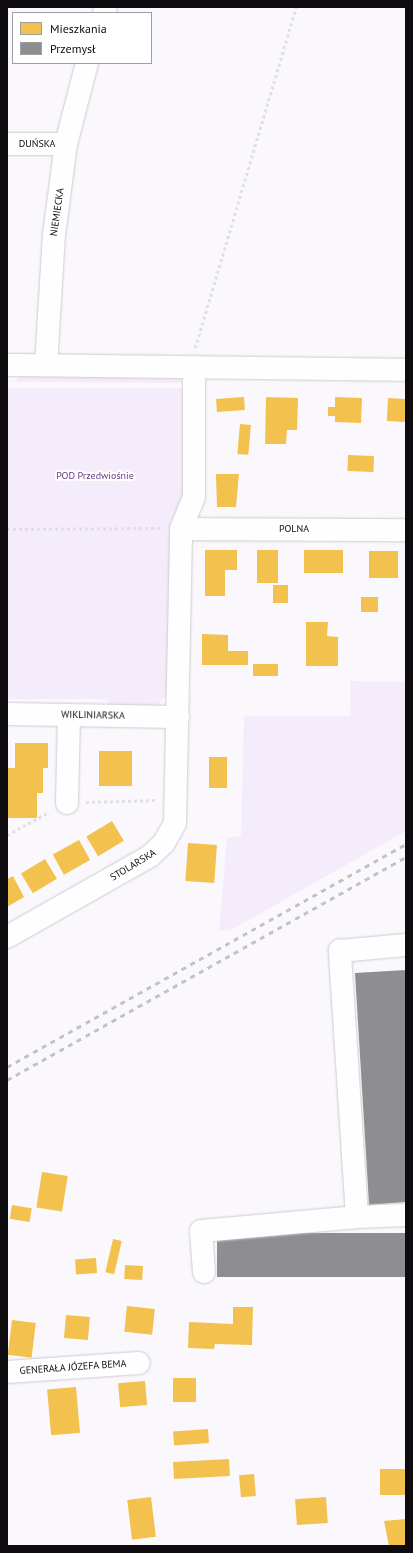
<!DOCTYPE html>
<html>
<head>
<meta charset="utf-8">
<style>
  body { margin:0 }
  #map { position:relative; width:413px; height:1553px; overflow:hidden; background:#fbf8fd; font-family:"PT Sans",sans-serif }
  div>[style] { position:absolute }
  [style*='--x'] { left:calc(var(--x)*1px); top:calc(var(--y)*1px); width:calc(var(--w)*1px); rotate:calc(var(--a)*1deg) }
  .green>* { inset:0; background:#f4ebfb }
  .homes>* { inset:0; background:#f2c14e; transform-origin:0 0 }
  .industry>* { inset:0; background:#8d8d92; transform-origin:0 0 }
  .path>* { height:2.5px; margin-top:-1.25px; transform-origin:0; background:repeating-linear-gradient(90deg,#e0dfe1 0 3px,transparent 0 6px) }
  .roads { filter:drop-shadow(0 0 1px #cdcbce) drop-shadow(0 0 1px #cdcbce) }
  .minor>* { height:22px; margin:-11px; padding:0 11px; transform-origin:11px; border-radius:11px; background:#fefeff }
  .rail>* { height:3px; margin-top:-1.5px; transform-origin:0; background:repeating-linear-gradient(90deg,#c3c2c3 0 5px,transparent 0 10px) }
  span { translate:-50% -50%; white-space:nowrap; text-align:center; line-height:1.15; -webkit-text-stroke:4px #fff; paint-order:stroke }
  .street-label { font-size:10px; color:#0d0b0e }
  .park-label { font-size:10px; color:#6a3d88 }
  .frame { position:absolute; inset:0; border:8px solid #0d0b0e; pointer-events:none }
  .legend { position:absolute; left:12px; top:12px; width:140px; height:52px; box-sizing:border-box; background:#fff; border:1px solid #9e9d9f; margin:0; padding:5px 7px; list-style:none; font-size:12px; color:#0d0b0e }
  .legend li { display:flex; align-items:center; gap:8px; height:20px }
  .legend b { width:20px; border:1px solid #9e9d9f }
</style>
</head>
<body>
<div id="map">
  <div class="green">
    <i style="clip-path:polygon(21px 375px,178px 377px,183px 383px,14px 382px)"></i>
    <i style="clip-path:polygon(7px 388px,184px 388px,184px 497px,171px 521px,168px 693px,157px 706px,112px 707px,105px 699px,7px 699px)"></i>
    <i style="clip-path:polygon(350px 681px,406px 682px,406px 831px,231px 930px,219px 931px,227px 838px,241px 836px,244px 716px,351px 716px)"></i>
  </div>
  <div class="homes">
    <i style="left:244px;top:397px;width:13px;height:28px;rotate:86deg"></i>
    <i style="clip-path:polygon(266px 397px,298px 398px,297px 430px,287px 430px,286px 444px,265px 444px)"></i>
    <i style="clip-path:polygon(335px 397px,362px 398px,361px 423px,335px 422px,335px 416px,328px 416px,328px 407px,335px 407px)"></i>
    <i style="left:388px;top:398px;width:18px;height:23px;rotate:3deg"></i>
    <i style="left:240px;top:424px;width:11px;height:30px;rotate:5deg"></i>
    <i style="left:348px;top:455px;width:26px;height:16px;rotate:2deg"></i>
    <i style="clip-path:polygon(216px 474px,239px 474px,236px 507px,217px 507px)"></i>
    <i style="clip-path:polygon(205px 550px,237px 550px,237px 570px,225px 570px,225px 596px,205px 596px)"></i>
    <i style="left:257px;top:550px;width:21px;height:33px"></i>
    <i style="left:304px;top:550px;width:39px;height:23px"></i>
    <i style="left:369px;top:551px;width:29px;height:27px"></i>
    <i style="left:273px;top:585px;width:15px;height:18px"></i>
    <i style="left:378px;top:597px;width:15px;height:17px;rotate:90deg"></i>
    <i style="clip-path:polygon(306px 622px,328px 622px,327px 636px,338px 637px,338px 666px,306px 666px)"></i>
    <i style="clip-path:polygon(202px 634px,228px 635px,228px 651px,248px 651px,248px 665px,202px 665px)"></i>
    <i style="left:253px;top:664px;width:25px;height:12px"></i>
    <i style="clip-path:polygon(15px 743px,48px 743px,48px 768px,43px 768px,43px 793px,37px 793px,37px 818px,7px 818px,8px 768px,15px 768px)"></i>
    <i style="left:99px;top:751px;width:33px;height:35px"></i>
    <i style="left:209px;top:757px;width:18px;height:31px"></i>
    <i style="left:112px;top:821px;width:23px;height:30px;rotate:59deg"></i>
    <i style="left:79px;top:840px;width:23px;height:30px;rotate:61deg"></i>
    <i style="left:188px;top:843px;width:29px;height:38px;rotate:4deg"></i>
    <i style="left:45px;top:859px;width:23px;height:28px;rotate:59deg"></i>
    <i style="clip-path:polygon(13px 876px,24px 897px,7px 907px,7px 879px)"></i>
    <i style="left:42px;top:1172px;width:26px;height:36px;rotate:9deg"></i>
    <i style="left:12px;top:1205px;width:20px;height:14px;rotate:9deg"></i>
    <i style="left:113px;top:1239px;width:9px;height:34px;rotate:13deg"></i>
    <i style="left:96px;top:1258px;width:15px;height:21px;rotate:86deg"></i>
    <i style="left:125px;top:1265px;width:18px;height:14px;rotate:3deg"></i>
    <i style="left:127px;top:1306px;width:28px;height:26px;rotate:6deg"></i>
    <i style="clip-path:polygon(233px 1307px,253px 1307px,252px 1345px,215px 1344px,214px 1349px,188px 1348px,189px 1322px,233px 1324px)"></i>
    <i style="left:66px;top:1315px;width:24px;height:23px;rotate:5deg"></i>
    <i style="left:12px;top:1320px;width:24px;height:35px;rotate:7deg"></i>
    <i style="left:196px;top:1378px;width:24px;height:23px;rotate:90deg"></i>
    <i style="left:145px;top:1381px;width:24px;height:27px;rotate:85deg"></i>
    <i style="left:76px;top:1387px;width:46px;height:29px;rotate:85deg"></i>
    <i style="left:208px;top:1429px;width:14px;height:35px;rotate:86deg"></i>
    <i style="left:229px;top:1459px;width:17px;height:56px;rotate:87deg"></i>
    <i style="left:406px;top:1469px;width:26px;height:26px;rotate:90deg"></i>
    <i style="left:254px;top:1474px;width:22px;height:15px;rotate:85deg"></i>
    <i style="left:151px;top:1497px;width:40px;height:24px;rotate:83deg"></i>
    <i style="left:326px;top:1497px;width:26px;height:31px;rotate:86deg"></i>
    <i style="clip-path:polygon(406px 1519px,406px 1546px,389px 1546px,384px 1521px)"></i>
  </div>
  <div class="industry">
    <i style="clip-path:polygon(406px 970px,406px 1202px,369px 1205px,355px 973px)"></i>
    <i style="left:406px;top:1233px;width:44px;height:189px;rotate:90deg"></i>
  </div>
  <div class="path">
    <i style="--x:195;--y:348;--w:356;--a:-73.5"></i>
    <i style="--x:7;--y:529;--w:155;--a:-0.4"></i>
    <i style="--x:86;--y:802;--w:71;--a:-1.6"></i>
    <i style="--x:7;--y:835;--w:48;--a:-28.7"></i>
  </div>
  <div class="roads">
    <div class="minor">
      <i style="--x:104;--y:13;--w:6;--a:-72"></i>
      <i style="--x:7;--y:144;--w:59;--a:0"></i>
      <i style="--x:7;--y:365;--w:399;--a:0.7"></i>
      <i style="--x:46;--y:365;--w:130;--a:-86.5"></i>
      <i style="--x:54;--y:235;--w:92;--a:-82.5"></i>
      <i style="--x:66;--y:144;--w:84;--a:-75.5"></i>
      <i style="--x:181;--y:529;--w:225;--a:0.3"></i>
      <i style="--x:7;--y:714;--w:171;--a:1"></i>
      <i style="--x:67;--y:803;--w:88;--a:-88.7"></i>
      <i style="--x:7;--y:937;--w:164;--a:-29.5"></i>
      <i style="--x:150;--y:856;--w:19;--a:-43"></i>
      <i style="--x:164;--y:843;--w:23;--a:-61"></i>
      <i style="--x:175;--y:823;--w:294;--a:-88.8"></i>
      <i style="--x:181;--y:529;--w:35;--a:-68"></i>
      <i style="--x:194;--y:496;--w:129;--a:-90"></i>
      <i style="--x:357;--y:1217;--w:49;--a:-2.3"></i>
      <i style="--x:204;--y:1272;--w:41;--a:-94.2"></i>
      <i style="--x:201;--y:1231;--w:157;--a:-5.1"></i>
      <i style="--x:357;--y:1217;--w:267;--a:-93.7"></i>
      <i style="--x:340;--y:951;--w:66;--a:-5.2"></i>
      <i style="--x:7;--y:1372;--w:132;--a:-3.9"></i>
    </div>
  </div>
  <div class="rail">
    <i style="--x:7;--y:1067;--w:457;--a:-29.2"></i>
    <i style="--x:7;--y:1080;--w:457;--a:-29.2"></i>
  </div>
  <div class="street-label">
    <span style="left:37px;top:144px">DUŃSKA</span>
    <span style="left:57px;top:212px;rotate:-82deg">NIEMIECKA</span>
    <span style="left:294px;top:529px">POLNA</span>
    <span style="left:93px;top:715px;rotate:1deg">WIKLINIARSKA</span>
    <span style="left:133px;top:865px;rotate:-31deg">STOLARSKA</span>
    <span style="left:73px;top:1367px;rotate:-4deg">GENERAŁA JÓZEFA BEMA</span>
  </div>
  <div class="park-label">
    <span style="left:95px;top:476px">POD Przedwiośnie</span>
  </div>
  <div class="frame"></div>
  <ul class="legend">
  <li><b style="height:11px;background:#f2c14e"></b>Mieszkania</li>
  <li><b style="height:11px;background:#8d8d92"></b>Przemysł</li>
  </ul>
</div>
</body>
</html>
